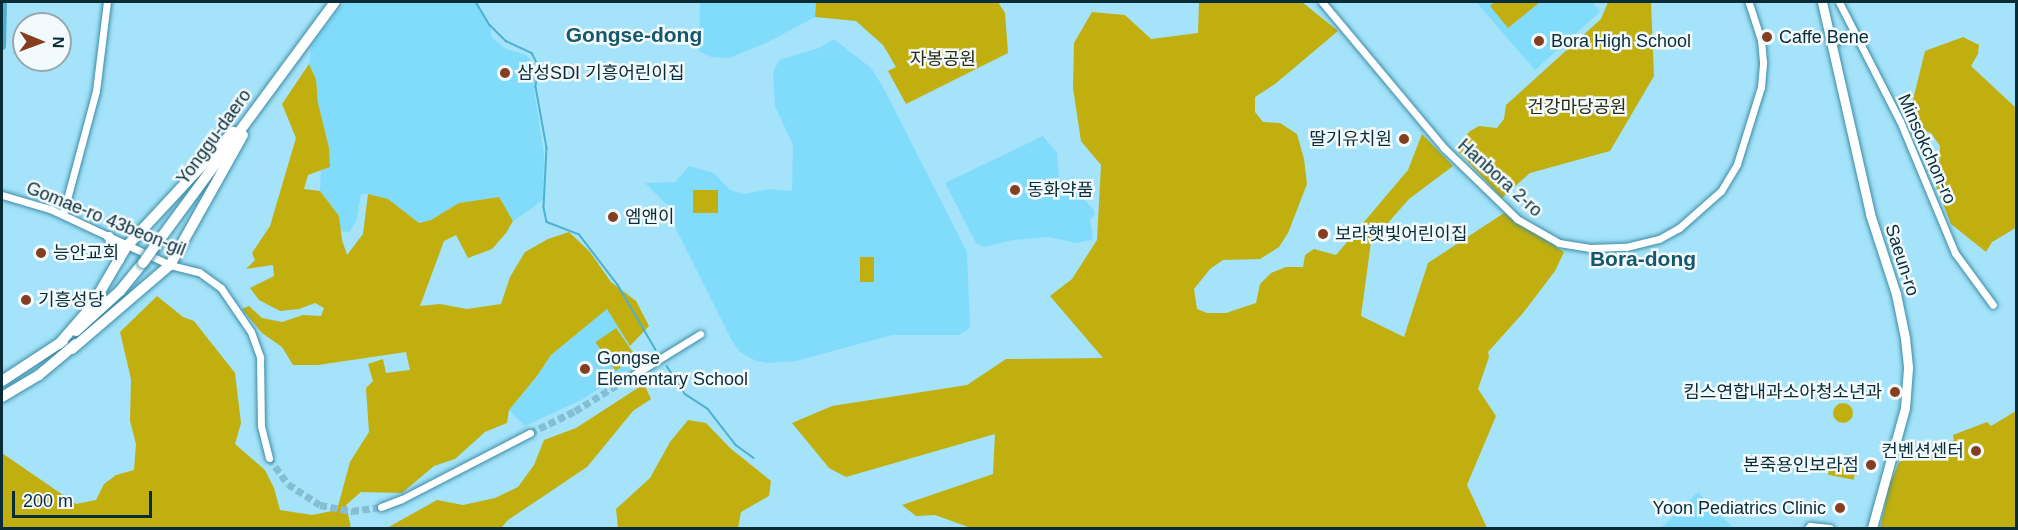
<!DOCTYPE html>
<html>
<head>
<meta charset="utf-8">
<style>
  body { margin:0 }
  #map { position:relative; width:2018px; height:530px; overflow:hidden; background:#a4e3f9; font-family:Helvetica,"Noto Sans KR",sans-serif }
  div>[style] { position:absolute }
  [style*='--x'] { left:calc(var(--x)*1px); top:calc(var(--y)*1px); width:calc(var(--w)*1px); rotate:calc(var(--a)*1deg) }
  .built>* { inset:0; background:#81dcfc }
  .green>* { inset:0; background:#c0af0f; transform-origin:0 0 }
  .round { border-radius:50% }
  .stream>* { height:1.5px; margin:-0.75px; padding:0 0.75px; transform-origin:0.75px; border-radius:0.75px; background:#4fb0cf }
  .river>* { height:8px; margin:-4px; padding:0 4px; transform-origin:4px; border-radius:4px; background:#4fb0cf }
  .minor-tunnel>* { height:7px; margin-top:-3.5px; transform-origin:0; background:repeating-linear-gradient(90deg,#85bed2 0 7px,transparent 0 10.5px) }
  .roads { filter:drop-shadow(0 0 2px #3b8ca6) drop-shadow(0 0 2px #3b8ca6) }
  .minor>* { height:7px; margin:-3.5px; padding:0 3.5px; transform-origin:3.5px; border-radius:3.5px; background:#fff }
  .major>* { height:9px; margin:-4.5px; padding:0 4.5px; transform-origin:4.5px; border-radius:4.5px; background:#fff }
  .highway>* { height:10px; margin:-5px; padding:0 5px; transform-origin:5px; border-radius:5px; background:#fff }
  .bridges { filter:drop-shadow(0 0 2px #3b8ca6) drop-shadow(0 0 2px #3b8ca6) }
  .highway-bridge>* { height:10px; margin:-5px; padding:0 5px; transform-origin:5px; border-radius:5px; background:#fff }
  .dots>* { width:16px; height:16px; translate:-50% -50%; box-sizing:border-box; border:3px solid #f3fafd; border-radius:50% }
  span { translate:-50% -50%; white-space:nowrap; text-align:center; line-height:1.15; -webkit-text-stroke:5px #f3fafd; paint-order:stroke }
  .poi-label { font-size:18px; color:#092c37 }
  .left { translate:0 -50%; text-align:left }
  .right { translate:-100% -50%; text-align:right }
  .park-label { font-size:18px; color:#2d2a11 }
  .street-label { font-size:18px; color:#092c37 }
  .quarter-label { font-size:21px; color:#16576a; font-weight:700 }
  .frame { position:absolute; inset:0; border:3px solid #092c37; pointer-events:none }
  .north { position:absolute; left:12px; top:12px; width:60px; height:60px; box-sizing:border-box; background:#f3fafd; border:2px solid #95a8ae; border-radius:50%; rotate:91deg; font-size:16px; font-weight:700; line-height:24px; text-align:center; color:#092c37 }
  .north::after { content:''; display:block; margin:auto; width:21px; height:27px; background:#863e20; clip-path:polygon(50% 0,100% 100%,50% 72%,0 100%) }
  .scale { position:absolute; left:12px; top:491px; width:140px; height:27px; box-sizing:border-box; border:3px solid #092c37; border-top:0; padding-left:8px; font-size:18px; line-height:21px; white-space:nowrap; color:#092c37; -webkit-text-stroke:4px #f3fafd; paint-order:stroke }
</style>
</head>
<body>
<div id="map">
  <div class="built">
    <i style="clip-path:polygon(345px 2px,475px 2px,491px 29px,491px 37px,506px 49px,526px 55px,534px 63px,536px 70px,534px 89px,544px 155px,543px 199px,535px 206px,513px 221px,498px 197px,459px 203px,431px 220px,419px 223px,368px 194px,361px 194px,357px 218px,350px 232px,341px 231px,339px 216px,320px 191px,321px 170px,330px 166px,329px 148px,318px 103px,316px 79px,309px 64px,312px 45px)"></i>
    <i style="clip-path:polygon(700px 2px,816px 2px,815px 17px,766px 43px,729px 58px,711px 57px,699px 51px)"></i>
    <i style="clip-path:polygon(1476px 2px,1593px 2px,1600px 12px,1535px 70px)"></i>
    <i style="clip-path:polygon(834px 39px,871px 68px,883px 87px,967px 252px,970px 328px,959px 335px,892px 335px,796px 361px,768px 363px,756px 361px,740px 352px,732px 341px,671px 219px,669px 207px,645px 183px,675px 182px,689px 166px,714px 173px,730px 190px,744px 194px,769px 189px,792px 191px,793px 145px,775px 106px,773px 73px,779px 60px,819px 48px)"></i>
    <i style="clip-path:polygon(1043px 136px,1057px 153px,1059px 180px,1065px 181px,1073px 176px,1082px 197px,1093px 209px,1095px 214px,1090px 219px,1093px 239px,1077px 243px,1049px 237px,1013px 240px,985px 247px,976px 243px,945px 183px)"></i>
    <i style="clip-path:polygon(607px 309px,639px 362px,583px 399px,525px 426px,509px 410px,537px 376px,551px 355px)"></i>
    <i style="clip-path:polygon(1698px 492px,1733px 528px,1661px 528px)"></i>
  </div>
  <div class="green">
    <i style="clip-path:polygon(816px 2px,998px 2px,1005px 13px,1008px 53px,906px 104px,888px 71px,896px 67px,883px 45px,856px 21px,815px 17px)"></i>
    <i style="clip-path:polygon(1199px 2px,1302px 2px,1338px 31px,1275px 84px,1255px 97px,1255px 112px,1263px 122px,1280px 123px,1297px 134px,1304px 159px,1307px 184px,1288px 233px,1279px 247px,1260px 259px,1223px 260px,1210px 269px,1194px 289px,1197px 309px,1207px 313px,1226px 313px,1256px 303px,1260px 284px,1271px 273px,1286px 267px,1303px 267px,1305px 255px,1314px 249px,1336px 255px,1408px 170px,1422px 134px,1453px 166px,1409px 199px,1371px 242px,1361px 316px,1404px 337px,1428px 263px,1504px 213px,1564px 252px,1555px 271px,1523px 313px,1488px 352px,1489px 357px,1478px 389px,1496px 416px,1467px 485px,1487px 528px,971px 528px,935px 515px,916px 516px,902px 505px,993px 474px,995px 434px,846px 477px,829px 468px,792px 423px,832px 406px,967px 385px,1006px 359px,1103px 358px,1050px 296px,1072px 279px,1097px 240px,1101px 165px,1081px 141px,1073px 88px,1074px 43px,1092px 12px,1125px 15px,1151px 39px,1198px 33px)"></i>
    <i style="clip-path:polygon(1495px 2px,1540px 2px,1508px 28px,1490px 6px)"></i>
    <i style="clip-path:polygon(1608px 2px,1651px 2px,1654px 76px,1610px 151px,1530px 173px,1502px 198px,1455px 148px,1470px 131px,1479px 126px,1497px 128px,1504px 119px,1506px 105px,1601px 19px)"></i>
    <i style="clip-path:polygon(1963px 37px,1979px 45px,1978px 54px,1971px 66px,2016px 108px,2016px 224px,2014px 229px,1992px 242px,1986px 252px,1951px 224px,1932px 176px,1939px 168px,1940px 146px,1931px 133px,1918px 128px,1912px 104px,1925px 51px)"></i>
    <i style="clip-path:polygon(309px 64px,316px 79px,318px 103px,329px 148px,330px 167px,308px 175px,304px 189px,320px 191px,339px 216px,342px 240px,347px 255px,363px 234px,368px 194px,388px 199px,419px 223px,431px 220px,459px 203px,499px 197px,513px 221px,506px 233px,492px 249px,468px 258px,456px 235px,444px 241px,420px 306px,440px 304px,467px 309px,501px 304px,510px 277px,525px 252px,548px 239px,569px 232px,590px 252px,611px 282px,636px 301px,649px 326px,630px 346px,607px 309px,551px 355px,537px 376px,509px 410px,507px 423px,485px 432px,455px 459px,434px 466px,402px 493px,361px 492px,346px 505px,351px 528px,2px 528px,2px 453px,76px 504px,96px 500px,104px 484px,116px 475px,134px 470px,136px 444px,130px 421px,131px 379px,120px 332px,157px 296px,183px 317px,194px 321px,235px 373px,241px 423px,235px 444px,265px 470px,274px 488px,280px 510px,312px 515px,337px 510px,350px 462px,369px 432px,366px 388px,373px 381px,368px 364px,383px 359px,386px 373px,410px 370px,406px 352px,318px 365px,293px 365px,282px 347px,262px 333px,242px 309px,249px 306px,262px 318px,282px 322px,303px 315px,321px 316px,324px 308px,315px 303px,299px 309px,280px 311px,259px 300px,250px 288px,274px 276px,273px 265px,246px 269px,255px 260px,252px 253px,270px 226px,296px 138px,282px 104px)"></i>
    <i style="left:693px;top:190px;width:25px;height:23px"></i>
    <i style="left:860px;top:257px;width:14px;height:25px"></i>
    <i style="left:616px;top:328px;width:35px;height:25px;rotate:55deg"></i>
    <i style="clip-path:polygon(644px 384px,651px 399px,633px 411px,587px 467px,508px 520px,501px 528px,387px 528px,437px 500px,463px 505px,495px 498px,518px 487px,534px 465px,544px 440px,576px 428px)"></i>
    <i class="round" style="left:1833px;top:403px;width:20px;height:20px"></i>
    <i style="clip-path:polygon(2016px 411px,2016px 528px,1880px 528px,1889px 487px,1899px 462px,1954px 440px,1953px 435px,1987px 422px,1991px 426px)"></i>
    <i style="clip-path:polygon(688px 420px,706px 423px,730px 448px,771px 481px,769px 496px,741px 512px,738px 528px,618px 528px,616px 509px,650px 478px,670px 442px)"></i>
    <i style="left:1831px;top:460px;width:26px;height:15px;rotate:11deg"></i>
  </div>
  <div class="stream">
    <i style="--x:476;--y:2;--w:27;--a:59"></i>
    <i style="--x:490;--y:25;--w:23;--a:45"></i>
    <i style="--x:506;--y:41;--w:29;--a:25"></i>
    <i style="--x:532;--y:53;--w:16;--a:63"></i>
    <i style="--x:539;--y:67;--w:20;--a:99"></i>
    <i style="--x:536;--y:87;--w:62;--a:79.8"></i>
    <i style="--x:547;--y:148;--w:60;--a:92.9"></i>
    <i style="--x:544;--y:208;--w:14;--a:78"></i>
    <i style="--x:547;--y:222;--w:34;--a:21"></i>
    <i style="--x:579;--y:234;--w:64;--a:52.6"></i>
    <i style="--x:618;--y:285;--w:75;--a:59.7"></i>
    <i style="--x:667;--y:366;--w:33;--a:57"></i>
    <i style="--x:685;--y:394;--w:27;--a:33"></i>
    <i style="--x:708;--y:409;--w:46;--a:52.1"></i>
    <i style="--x:736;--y:445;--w:22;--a:36"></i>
  </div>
  <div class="river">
    <i style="--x:2;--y:46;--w:44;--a:-88.7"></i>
  </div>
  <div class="minor-tunnel">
    <i style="--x:530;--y:433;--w:50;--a:-26.1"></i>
    <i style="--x:575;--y:411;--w:67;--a:-31.6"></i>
    <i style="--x:269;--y:458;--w:32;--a:54"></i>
    <i style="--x:288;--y:484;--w:38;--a:33"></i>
    <i style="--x:320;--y:505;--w:33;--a:11"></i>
    <i style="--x:352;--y:511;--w:29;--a:-8"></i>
  </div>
  <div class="roads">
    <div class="minor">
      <i style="--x:1322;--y:2;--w:190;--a:50.1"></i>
      <i style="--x:1444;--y:148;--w:102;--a:44.2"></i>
      <i style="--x:1517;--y:219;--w:48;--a:29.7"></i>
      <i style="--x:1559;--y:243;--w:30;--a:9"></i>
      <i style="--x:1589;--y:248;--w:37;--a:-2"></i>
      <i style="--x:1626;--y:247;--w:34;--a:-14"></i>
      <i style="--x:1659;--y:239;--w:23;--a:-29"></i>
      <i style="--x:1679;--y:228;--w:56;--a:-41.4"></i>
      <i style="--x:1721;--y:191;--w:31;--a:-59"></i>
      <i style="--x:1737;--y:164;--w:81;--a:-72.7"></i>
      <i style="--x:1761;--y:87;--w:25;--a:-85"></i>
      <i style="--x:1763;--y:62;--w:22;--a:-95"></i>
      <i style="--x:1761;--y:40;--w:40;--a:-108"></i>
      <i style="--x:1839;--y:2;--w:134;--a:62.9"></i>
      <i style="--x:1900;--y:121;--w:143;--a:67.4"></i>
      <i style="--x:1955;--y:253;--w:64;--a:53.8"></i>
      <i style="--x:1832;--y:42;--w:24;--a:-17"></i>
      <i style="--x:2;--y:195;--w:50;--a:16.3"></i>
      <i style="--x:50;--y:209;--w:132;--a:25"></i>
      <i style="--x:170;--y:265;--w:30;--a:14"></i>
      <i style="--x:199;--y:272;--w:27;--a:36"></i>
      <i style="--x:221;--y:288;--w:53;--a:55.7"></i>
      <i style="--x:251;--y:332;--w:27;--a:70"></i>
      <i style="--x:260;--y:357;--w:69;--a:89.2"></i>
      <i style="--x:261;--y:426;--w:33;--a:76"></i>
      <i style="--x:63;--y:214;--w:127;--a:-75"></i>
      <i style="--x:96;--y:91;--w:90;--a:-83"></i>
      <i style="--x:632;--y:376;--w:80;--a:-31.7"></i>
      <i style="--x:381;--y:507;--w:22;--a:-21"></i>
      <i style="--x:402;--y:499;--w:144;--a:-27.3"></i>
      <i style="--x:1808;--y:528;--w:3;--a:-45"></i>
      <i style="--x:1810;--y:526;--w:20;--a:6"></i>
    </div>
    <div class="major">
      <i style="--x:1822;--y:2;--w:217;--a:77.2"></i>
      <i style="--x:1870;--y:214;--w:84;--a:72"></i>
      <i style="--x:1896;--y:294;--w:45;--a:78.4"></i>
      <i style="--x:1905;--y:338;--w:30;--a:84"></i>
      <i style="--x:1908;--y:368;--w:40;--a:94.3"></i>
      <i style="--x:1905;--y:408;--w:124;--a:105.4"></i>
    </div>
    <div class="highway">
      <i style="--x:109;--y:237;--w:16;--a:52"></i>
      <i style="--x:119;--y:250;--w:10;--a:90"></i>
      <i style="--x:155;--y:246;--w:303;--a:-53.6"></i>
      <i style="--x:76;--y:331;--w:59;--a:-42.3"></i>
      <i style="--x:120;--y:291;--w:36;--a:-51"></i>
      <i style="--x:59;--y:344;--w:49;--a:-49.1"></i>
      <i style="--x:91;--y:307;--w:71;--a:-59.5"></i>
      <i style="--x:127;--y:246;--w:156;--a:-47.1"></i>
      <i style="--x:72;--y:349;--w:129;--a:-40.6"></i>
      <i style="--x:170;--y:265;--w:149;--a:-60.7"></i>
      <i style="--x:2;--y:381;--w:73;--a:-33.3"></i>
      <i style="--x:2;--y:397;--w:43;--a:-30.7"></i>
      <i style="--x:39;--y:375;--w:48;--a:-40"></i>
    </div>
  </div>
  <div class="bridges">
    <div class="highway-bridge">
      <i style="--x:143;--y:263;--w:21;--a:-55"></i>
    </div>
  </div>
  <div class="dots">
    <i style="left:1767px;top:37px;background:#863e20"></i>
    <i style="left:1539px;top:41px;background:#863e20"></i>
    <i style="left:505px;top:73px;background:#863e20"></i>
    <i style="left:1404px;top:139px;background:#863e20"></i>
    <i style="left:1015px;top:190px;background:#863e20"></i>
    <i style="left:613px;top:217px;background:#863e20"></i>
    <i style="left:1323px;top:234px;background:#863e20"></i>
    <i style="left:41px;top:253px;background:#863e20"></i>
    <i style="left:26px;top:300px;background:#863e20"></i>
    <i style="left:585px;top:369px;background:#863e20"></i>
    <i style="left:1895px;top:392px;background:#863e20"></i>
    <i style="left:1976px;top:451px;background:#863e20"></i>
    <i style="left:1871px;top:465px;background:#863e20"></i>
    <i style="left:1840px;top:508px;background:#863e20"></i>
  </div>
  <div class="poi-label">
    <span class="left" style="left:1779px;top:37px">Caffe Bene</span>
    <span class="left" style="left:1551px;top:41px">Bora High School</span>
    <span class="left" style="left:517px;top:73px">삼성SDI 기흥어린이집</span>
    <span class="right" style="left:1392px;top:139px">딸기유치원</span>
    <span class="left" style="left:1027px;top:190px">동화약품</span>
    <span class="left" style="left:625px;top:217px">엠앤이</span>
    <span class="left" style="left:1335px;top:234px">보라햇빛어린이집</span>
    <span class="left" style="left:53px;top:253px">능안교회</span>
    <span class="left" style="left:38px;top:300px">기흥성당</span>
    <span class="left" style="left:597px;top:369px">Gongse<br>Elementary School</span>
    <span class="right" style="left:1882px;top:392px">킴스연합내과소아청소년과</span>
    <span class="right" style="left:1964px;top:451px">컨벤션센터</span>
    <span class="right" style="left:1859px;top:465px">본죽용인보라점</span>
    <span class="right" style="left:1826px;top:508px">Yoon Pediatrics Clinic</span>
  </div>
  <div class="park-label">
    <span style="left:943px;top:59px">자봉공원</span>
    <span style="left:1577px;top:107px">건강마당공원</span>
  </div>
  <div class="street-label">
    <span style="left:214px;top:137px;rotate:-54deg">Yonggu-daero</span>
    <span style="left:1927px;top:149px;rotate:66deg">Minsokchon-ro</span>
    <span style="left:1500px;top:178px;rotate:42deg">Hanbora 2-ro</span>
    <span style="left:106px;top:219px;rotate:22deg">Gomae-ro 43beon-gil</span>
    <span style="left:1902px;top:260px;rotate:72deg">Saeun-ro</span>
  </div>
  <div class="quarter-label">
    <span style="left:634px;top:35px">Gongse-dong</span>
    <span style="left:1643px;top:259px">Bora-dong</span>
  </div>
  <div class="frame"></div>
  <div class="north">N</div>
  <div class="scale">200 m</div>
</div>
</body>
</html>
